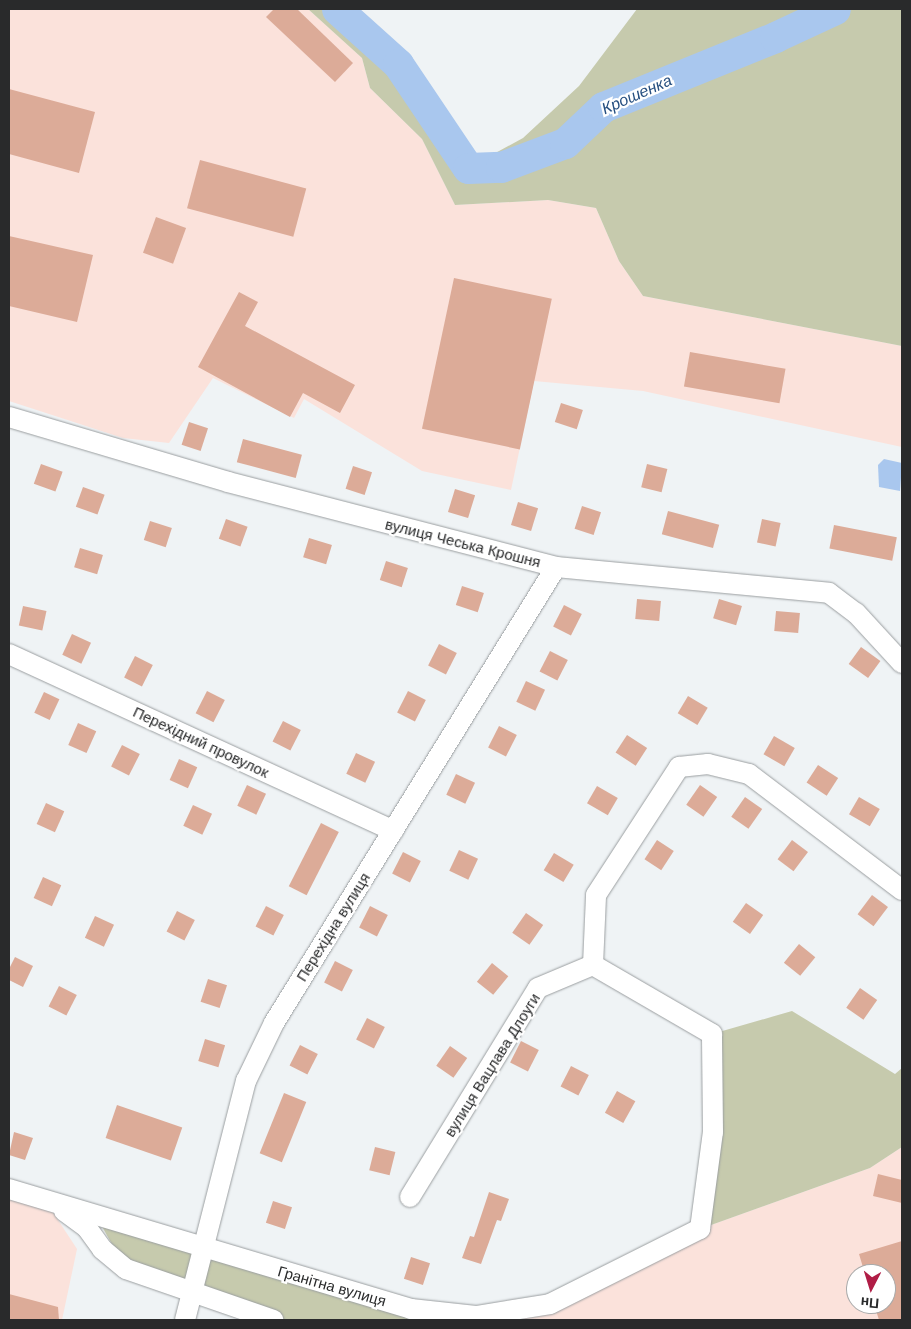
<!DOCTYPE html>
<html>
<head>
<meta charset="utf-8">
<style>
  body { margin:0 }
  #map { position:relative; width:911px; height:1329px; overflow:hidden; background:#eff3f5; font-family:Arial,sans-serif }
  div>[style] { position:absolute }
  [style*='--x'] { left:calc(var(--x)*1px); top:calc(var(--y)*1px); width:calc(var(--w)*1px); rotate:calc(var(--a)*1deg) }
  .industrial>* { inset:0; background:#fbe2db }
  .green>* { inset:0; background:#c6caad }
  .water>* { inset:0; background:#a9c7ee }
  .river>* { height:31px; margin:-15.5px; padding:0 15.5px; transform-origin:15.5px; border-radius:15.5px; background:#a9c7ee }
  .building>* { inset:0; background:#dcab98; transform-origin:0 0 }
  .roads { filter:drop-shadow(0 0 1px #9a9ea0) drop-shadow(0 0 1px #9a9ea0) }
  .street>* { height:20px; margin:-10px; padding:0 10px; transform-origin:10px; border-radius:10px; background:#fff }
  span { translate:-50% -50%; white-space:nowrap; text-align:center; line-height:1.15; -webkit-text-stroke:4.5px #fff; paint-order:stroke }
  .street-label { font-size:15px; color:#292a2b }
  .water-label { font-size:16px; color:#254e7f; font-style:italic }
  .frame { position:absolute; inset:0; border:10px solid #292a2b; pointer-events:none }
  .north { position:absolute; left:846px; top:1264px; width:50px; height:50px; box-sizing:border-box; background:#fff; border:1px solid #a9aaaa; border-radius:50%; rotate:185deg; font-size:14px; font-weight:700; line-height:20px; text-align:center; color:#292a2b }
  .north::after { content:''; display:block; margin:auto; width:18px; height:22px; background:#b01d46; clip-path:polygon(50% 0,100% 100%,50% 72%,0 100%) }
</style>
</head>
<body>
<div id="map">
  <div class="industrial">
    <i style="clip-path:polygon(9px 9px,308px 9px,362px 58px,370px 88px,422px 139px,455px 205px,548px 200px,596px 208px,619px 261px,643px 296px,902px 346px,902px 447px,643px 391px,534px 381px,511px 490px,422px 471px,304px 399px,294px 418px,213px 378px,169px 443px,123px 438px,9px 401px)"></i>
    <i style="clip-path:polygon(evenodd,902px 1147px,902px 1320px,474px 1320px,550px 1304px,700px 1229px,870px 1168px,902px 1147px,856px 1274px,886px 1274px,886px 1304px,856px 1304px,856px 1274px)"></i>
    <i style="clip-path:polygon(9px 1189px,45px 1200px,77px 1249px,62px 1320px,9px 1320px)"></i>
  </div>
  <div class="green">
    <i style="clip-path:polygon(308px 9px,337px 9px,398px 64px,468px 168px,523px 138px,579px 86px,637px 9px,902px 9px,902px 346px,643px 296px,619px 261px,596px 208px,548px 200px,455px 205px,422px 139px,370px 88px,362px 58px)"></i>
    <i style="clip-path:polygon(792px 1011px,895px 1074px,902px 1068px,902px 1147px,870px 1168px,700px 1229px,712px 1034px)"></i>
    <i style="clip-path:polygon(96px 1216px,474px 1320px,273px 1320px,126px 1269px)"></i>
  </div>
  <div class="water">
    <i style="clip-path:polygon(884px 459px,902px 463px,900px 491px,879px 487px,878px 465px)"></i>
  </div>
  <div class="river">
    <i style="--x:337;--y:9;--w:82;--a:42"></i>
    <i style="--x:398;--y:64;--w:125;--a:56.1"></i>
    <i style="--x:468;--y:168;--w:33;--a:-2"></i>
    <i style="--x:501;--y:167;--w:68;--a:-20.6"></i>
    <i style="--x:565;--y:143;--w:52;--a:-43.5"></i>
    <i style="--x:603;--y:107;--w:186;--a:-22.1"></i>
    <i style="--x:775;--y:37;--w:66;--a:-25"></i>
  </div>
  <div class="building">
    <i style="clip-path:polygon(274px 9px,297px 9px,353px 63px,335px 82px,266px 17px)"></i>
    <i style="clip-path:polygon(9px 89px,95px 112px,79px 173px,9px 154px)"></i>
    <i style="left:200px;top:160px;width:110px;height:50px;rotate:15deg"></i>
    <i style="left:156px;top:217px;width:32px;height:38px;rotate:20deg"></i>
    <i style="clip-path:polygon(9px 236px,93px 255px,77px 322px,9px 306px)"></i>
    <i style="left:454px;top:278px;width:100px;height:154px;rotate:12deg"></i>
    <i style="clip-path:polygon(239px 292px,258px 302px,245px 326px,355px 385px,340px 413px,303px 393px,290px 417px,198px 367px)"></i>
    <i style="left:690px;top:352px;width:97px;height:35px;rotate:10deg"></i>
    <i style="left:561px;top:403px;width:23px;height:20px;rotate:18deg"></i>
    <i style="left:189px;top:422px;width:20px;height:24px;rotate:18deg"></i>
    <i style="left:243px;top:439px;width:61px;height:24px;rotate:15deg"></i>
    <i style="left:41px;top:464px;width:23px;height:21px;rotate:20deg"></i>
    <i style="left:647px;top:464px;width:21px;height:24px;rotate:14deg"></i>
    <i style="left:353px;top:466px;width:20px;height:24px;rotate:18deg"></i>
    <i style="left:83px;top:487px;width:23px;height:21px;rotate:20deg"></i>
    <i style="left:455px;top:489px;width:21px;height:24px;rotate:17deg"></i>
    <i style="left:518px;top:502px;width:21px;height:24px;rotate:17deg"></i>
    <i style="left:582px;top:506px;width:20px;height:24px;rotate:18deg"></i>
    <i style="left:668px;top:511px;width:53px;height:24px;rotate:15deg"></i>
    <i style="left:226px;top:519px;width:23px;height:21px;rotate:20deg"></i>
    <i style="left:762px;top:519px;width:19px;height:24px;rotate:12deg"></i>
    <i style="left:150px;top:521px;width:23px;height:20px;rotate:18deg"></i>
    <i style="left:834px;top:525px;width:64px;height:24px;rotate:11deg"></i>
    <i style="left:309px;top:538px;width:24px;height:20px;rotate:17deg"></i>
    <i style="left:80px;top:548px;width:24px;height:20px;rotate:17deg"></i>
    <i style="left:386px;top:561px;width:23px;height:20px;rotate:18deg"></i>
    <i style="left:462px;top:586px;width:23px;height:20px;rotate:18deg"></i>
    <i style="left:637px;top:599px;width:24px;height:20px;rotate:5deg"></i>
    <i style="left:719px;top:599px;width:24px;height:20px;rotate:17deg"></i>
    <i style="left:564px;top:605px;width:20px;height:24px;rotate:27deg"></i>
    <i style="left:23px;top:606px;width:24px;height:20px;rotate:12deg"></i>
    <i style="left:776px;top:611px;width:24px;height:20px;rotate:5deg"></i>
    <i style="left:72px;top:634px;width:21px;height:23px;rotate:25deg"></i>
    <i style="left:439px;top:644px;width:20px;height:24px;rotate:27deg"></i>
    <i style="left:861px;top:647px;width:24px;height:21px;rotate:36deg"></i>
    <i style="left:550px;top:651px;width:20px;height:23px;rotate:27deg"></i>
    <i style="left:135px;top:656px;width:20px;height:24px;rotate:27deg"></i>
    <i style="left:526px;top:681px;width:21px;height:23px;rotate:25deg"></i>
    <i style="left:207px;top:691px;width:20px;height:25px;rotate:27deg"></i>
    <i style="left:408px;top:691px;width:20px;height:24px;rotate:27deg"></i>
    <i style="left:44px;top:692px;width:17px;height:23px;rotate:25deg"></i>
    <i style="left:688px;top:696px;width:23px;height:20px;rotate:31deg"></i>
    <i style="left:283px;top:721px;width:20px;height:23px;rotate:27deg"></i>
    <i style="left:78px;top:723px;width:20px;height:24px;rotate:24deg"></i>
    <i style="left:499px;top:726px;width:20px;height:24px;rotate:27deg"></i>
    <i style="left:627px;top:735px;width:24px;height:21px;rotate:33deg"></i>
    <i style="left:774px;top:736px;width:24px;height:21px;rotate:30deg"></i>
    <i style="left:122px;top:745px;width:20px;height:24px;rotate:27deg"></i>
    <i style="left:356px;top:753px;width:21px;height:23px;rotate:25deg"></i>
    <i style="left:179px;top:759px;width:20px;height:23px;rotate:24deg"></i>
    <i style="left:818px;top:765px;width:24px;height:21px;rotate:33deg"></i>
    <i style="left:456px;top:774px;width:21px;height:23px;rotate:25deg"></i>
    <i style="left:247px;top:785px;width:21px;height:23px;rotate:25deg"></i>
    <i style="left:700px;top:785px;width:21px;height:24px;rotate:35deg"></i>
    <i style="left:597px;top:786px;width:24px;height:20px;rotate:30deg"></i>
    <i style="left:745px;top:797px;width:21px;height:24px;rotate:35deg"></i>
    <i style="left:859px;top:797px;width:24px;height:20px;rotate:30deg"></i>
    <i style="left:46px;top:803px;width:20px;height:23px;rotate:24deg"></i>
    <i style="left:193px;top:805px;width:21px;height:23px;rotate:25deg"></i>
    <i style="left:321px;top:823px;width:20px;height:71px;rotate:27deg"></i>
    <i style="left:657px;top:840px;width:20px;height:23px;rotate:33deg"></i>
    <i style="left:792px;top:840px;width:20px;height:24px;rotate:37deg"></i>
    <i style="left:459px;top:850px;width:21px;height:23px;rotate:25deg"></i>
    <i style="left:403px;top:852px;width:20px;height:24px;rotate:27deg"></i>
    <i style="left:554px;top:853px;width:23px;height:20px;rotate:31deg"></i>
    <i style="left:43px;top:877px;width:20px;height:23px;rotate:24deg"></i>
    <i style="left:872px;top:895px;width:20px;height:24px;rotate:37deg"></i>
    <i style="left:746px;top:903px;width:21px;height:23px;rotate:35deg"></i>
    <i style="left:266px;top:906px;width:20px;height:23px;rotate:27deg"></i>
    <i style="left:370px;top:906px;width:20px;height:24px;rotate:27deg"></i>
    <i style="left:177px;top:911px;width:20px;height:23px;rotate:27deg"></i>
    <i style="left:526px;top:913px;width:21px;height:24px;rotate:35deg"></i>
    <i style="left:95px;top:916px;width:21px;height:24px;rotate:25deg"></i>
    <i style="left:799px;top:944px;width:21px;height:24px;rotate:39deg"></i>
    <i style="clip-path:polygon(15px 957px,33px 966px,23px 987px,9px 980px,9px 969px)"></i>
    <i style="left:335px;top:961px;width:20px;height:24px;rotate:27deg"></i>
    <i style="left:492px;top:963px;width:21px;height:24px;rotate:39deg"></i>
    <i style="left:208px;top:979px;width:20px;height:24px;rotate:18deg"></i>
    <i style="left:59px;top:986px;width:20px;height:23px;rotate:27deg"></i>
    <i style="left:860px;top:988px;width:21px;height:24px;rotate:35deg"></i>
    <i style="left:367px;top:1018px;width:20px;height:24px;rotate:27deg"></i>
    <i style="left:205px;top:1039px;width:21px;height:23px;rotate:17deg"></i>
    <i style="left:521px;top:1041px;width:20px;height:24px;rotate:27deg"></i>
    <i style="left:300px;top:1045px;width:20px;height:23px;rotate:27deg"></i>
    <i style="left:450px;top:1046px;width:21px;height:24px;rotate:35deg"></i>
    <i style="left:571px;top:1066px;width:20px;height:23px;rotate:27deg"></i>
    <i style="left:617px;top:1091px;width:21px;height:25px;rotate:29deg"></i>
    <i style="left:284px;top:1093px;width:24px;height:65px;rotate:22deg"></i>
    <i style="left:117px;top:1105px;width:69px;height:35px;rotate:19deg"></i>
    <i style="clip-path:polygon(14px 1132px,33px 1138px,25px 1160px,9px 1155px)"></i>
    <i style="left:375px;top:1147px;width:21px;height:24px;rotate:14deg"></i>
    <i style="clip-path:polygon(878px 1174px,902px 1180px,902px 1203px,873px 1196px)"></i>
    <i style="clip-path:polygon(489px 1192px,509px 1199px,501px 1221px,497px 1220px,481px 1264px,462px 1258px,470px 1236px,474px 1237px)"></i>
    <i style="left:273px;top:1201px;width:20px;height:23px;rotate:18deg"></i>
    <i style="clip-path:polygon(902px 1241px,902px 1320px,879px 1320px,874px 1304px,886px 1304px,886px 1274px,865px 1274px,859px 1254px)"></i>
    <i style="left:411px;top:1257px;width:20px;height:23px;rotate:18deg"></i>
    <i style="clip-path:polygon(9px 1294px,58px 1307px,59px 1320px,9px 1320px)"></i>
  </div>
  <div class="roads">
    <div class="street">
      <i style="--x:9;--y:417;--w:228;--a:16.5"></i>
      <i style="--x:228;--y:482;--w:339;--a:14.5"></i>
      <i style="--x:556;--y:567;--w:274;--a:5.4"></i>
      <i style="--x:829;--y:593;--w:34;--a:37"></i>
      <i style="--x:856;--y:613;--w:68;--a:47.4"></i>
      <i style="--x:9;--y:654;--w:423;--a:24.7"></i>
      <i style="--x:9;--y:1189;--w:420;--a:16.6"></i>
      <i style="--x:411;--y:1309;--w:65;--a:6.1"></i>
      <i style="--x:476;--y:1316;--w:75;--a:-9.2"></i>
      <i style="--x:550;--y:1304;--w:168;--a:-26.6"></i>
      <i style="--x:700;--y:1229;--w:98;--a:-82.4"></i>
      <i style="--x:713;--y:1132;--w:98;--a:-90.6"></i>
      <i style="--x:712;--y:1034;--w:138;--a:-149.9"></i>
      <i style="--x:410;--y:1197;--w:245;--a:-58.5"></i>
      <i style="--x:538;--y:988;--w:60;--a:-22.7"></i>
      <i style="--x:593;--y:965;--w:70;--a:-87.5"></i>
      <i style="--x:596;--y:895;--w:153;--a:-57"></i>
      <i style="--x:679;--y:767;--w:29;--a:-6"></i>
      <i style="--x:708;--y:764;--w:42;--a:13.7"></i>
      <i style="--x:749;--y:774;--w:192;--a:37.2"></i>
      <i style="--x:64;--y:1211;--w:29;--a:36"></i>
      <i style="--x:87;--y:1228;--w:26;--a:54"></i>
      <i style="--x:102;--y:1249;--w:31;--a:40"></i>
      <i style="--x:126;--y:1269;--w:156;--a:19.1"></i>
      <i style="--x:185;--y:1320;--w:247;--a:-75.7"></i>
      <i style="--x:246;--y:1081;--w:64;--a:-64.2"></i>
      <i style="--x:274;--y:1023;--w:536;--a:-58.27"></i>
    </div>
  </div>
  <div class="street-label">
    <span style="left:463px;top:543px;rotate:14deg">вулиця Чеська Крошня</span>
    <span style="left:201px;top:742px;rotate:25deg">Перехідний провулок</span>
    <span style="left:333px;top:927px;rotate:-58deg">Перехідна вулиця</span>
    <span style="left:492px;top:1065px;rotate:-58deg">вулиця Вацлава Длоуги</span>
    <span style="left:332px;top:1286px;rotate:16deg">Гранітна вулиця</span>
  </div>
  <div class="water-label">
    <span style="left:637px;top:95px;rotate:-24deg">Крошенка</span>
  </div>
  <div class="frame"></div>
  <div class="north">Пн</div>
</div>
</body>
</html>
